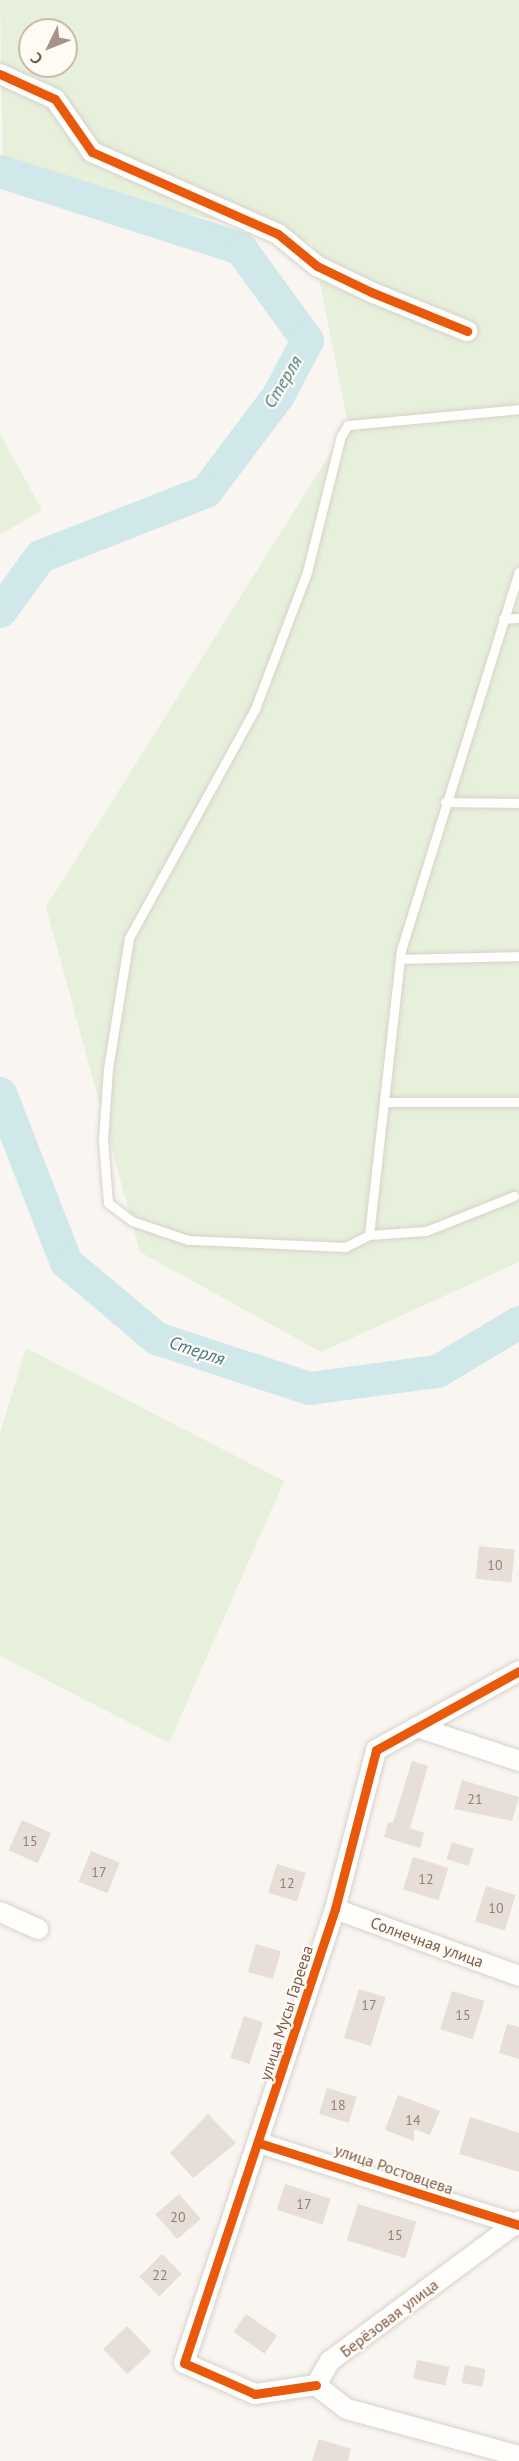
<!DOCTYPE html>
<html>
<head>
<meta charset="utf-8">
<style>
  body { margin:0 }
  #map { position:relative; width:519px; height:2461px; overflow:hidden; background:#f9f5f0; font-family:"PT Sans",sans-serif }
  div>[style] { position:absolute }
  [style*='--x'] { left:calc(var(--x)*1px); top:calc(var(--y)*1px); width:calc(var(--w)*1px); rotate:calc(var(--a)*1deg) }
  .green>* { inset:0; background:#e7f0db }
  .river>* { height:33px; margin:-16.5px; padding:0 16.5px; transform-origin:16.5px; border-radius:16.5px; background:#d0e8ea }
  .building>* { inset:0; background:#e6ded7; transform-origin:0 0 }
  .roads { filter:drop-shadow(0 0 2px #d7d1cb) drop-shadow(0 0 2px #d7d1cb) }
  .service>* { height:9px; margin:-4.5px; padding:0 4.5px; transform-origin:4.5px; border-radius:4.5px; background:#fefefd }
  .minor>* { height:20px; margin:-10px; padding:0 10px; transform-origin:10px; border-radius:10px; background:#fefefd }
  .cycleway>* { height:9px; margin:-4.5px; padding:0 4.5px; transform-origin:4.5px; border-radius:4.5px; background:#e8590c }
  span { translate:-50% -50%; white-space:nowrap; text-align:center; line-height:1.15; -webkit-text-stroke:4.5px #fffaf3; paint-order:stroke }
  .number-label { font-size:14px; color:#977e72 }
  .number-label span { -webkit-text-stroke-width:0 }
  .street-label { font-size:16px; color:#7a5c4d }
  .water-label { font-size:18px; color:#437c86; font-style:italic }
  .north { position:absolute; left:18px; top:18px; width:60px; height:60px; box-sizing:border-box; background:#fffaf3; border:2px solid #cabbb1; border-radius:50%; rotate:227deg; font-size:16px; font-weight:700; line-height:24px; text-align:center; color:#7a5c4d }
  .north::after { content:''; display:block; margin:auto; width:21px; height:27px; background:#a69286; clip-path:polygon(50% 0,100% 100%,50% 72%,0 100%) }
</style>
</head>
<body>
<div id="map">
  <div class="green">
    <i style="clip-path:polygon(evenodd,0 0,519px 0,519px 1262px,321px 1352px,140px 1252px,46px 907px,348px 425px,312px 242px,3px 172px,0 0,30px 30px,66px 30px,66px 66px,30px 66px,30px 30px)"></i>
    <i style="clip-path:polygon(0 434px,42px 510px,0 535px)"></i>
    <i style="clip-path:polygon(26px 1348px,284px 1481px,169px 1743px,0 1656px,0 1433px)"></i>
  </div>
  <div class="river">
    <i style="--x:0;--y:171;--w:252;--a:17.8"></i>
    <i style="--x:240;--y:248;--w:114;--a:53.9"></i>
    <i style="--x:307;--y:340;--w:62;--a:117.8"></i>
    <i style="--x:278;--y:395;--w:120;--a:126.9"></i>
    <i style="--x:206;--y:491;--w:178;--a:158.6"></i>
    <i style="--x:40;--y:556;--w:68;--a:126"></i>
    <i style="--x:0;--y:1093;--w:181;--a:68.7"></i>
    <i style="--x:66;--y:1262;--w:118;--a:40.2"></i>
    <i style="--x:156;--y:1338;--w:161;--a:18.1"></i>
    <i style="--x:309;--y:1388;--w:129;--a:-7.6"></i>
    <i style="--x:437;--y:1371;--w:96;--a:-30.9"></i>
  </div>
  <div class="building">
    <i style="left:479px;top:1546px;width:36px;height:33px;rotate:6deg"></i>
    <i style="clip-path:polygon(412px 1761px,428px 1766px,410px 1828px,424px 1833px,420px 1848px,384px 1837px,388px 1822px,393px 1823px)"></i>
    <i style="clip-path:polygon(462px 1780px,519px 1797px,512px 1821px,454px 1809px)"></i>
    <i style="left:22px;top:1820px;width:32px;height:33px;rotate:24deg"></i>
    <i style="left:452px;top:1842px;width:23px;height:18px;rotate:18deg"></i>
    <i style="left:91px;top:1851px;width:31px;height:33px;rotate:22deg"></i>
    <i style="left:413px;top:1857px;width:37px;height:34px;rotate:17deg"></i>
    <i style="left:277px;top:1864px;width:30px;height:30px;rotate:17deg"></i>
    <i style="left:486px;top:1886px;width:31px;height:37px;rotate:17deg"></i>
    <i style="left:256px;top:1944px;width:26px;height:29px;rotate:16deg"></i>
    <i style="left:359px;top:1989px;width:28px;height:51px;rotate:17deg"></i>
    <i style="left:452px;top:1991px;width:34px;height:40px;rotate:17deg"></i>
    <i style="left:244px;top:2016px;width:20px;height:44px;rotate:18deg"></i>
    <i style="clip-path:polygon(507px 2024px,519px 2027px,519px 2059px,499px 2053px)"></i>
    <i style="left:327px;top:2088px;width:31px;height:27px;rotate:17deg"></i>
    <i style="clip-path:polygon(398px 2095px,440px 2111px,430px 2135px,414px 2129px,414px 2141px,385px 2130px)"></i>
    <i style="clip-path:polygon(208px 2114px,236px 2143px,193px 2178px,170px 2153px)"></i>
    <i style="clip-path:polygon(470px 2117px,519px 2133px,519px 2172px,459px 2154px)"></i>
    <i style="left:285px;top:2184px;width:48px;height:27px;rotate:18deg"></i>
    <i style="left:179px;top:2194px;width:33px;height:31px;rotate:49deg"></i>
    <i style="left:358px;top:2204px;width:61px;height:38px;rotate:17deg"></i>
    <i style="left:162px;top:2254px;width:28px;height:32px;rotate:45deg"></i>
    <i style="left:246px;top:2314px;width:38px;height:22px;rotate:35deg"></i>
    <i style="left:127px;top:2326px;width:35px;height:33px;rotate:46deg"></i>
    <i style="left:417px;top:2360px;width:33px;height:19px;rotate:12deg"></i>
    <i style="left:465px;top:2365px;width:21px;height:18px;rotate:11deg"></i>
    <i style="clip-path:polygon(319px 2439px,351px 2449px,348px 2461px,312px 2461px)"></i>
  </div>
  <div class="roads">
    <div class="service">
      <i style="--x:503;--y:619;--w:16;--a:-4"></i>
      <i style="--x:445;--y:802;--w:74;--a:0.8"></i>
      <i style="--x:400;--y:959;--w:119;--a:-1.4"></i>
      <i style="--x:384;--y:1102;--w:135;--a:0"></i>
      <i style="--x:514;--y:1196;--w:95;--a:158.3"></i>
      <i style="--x:426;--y:1231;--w:57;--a:176"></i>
      <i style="--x:369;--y:1235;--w:287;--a:-83.6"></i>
      <i style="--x:401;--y:950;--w:396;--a:-72.7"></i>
      <i style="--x:369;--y:1235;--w:27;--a:153"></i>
      <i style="--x:345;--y:1247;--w:157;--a:-177.4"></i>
      <i style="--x:188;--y:1240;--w:59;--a:-161.3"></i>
      <i style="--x:132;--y:1221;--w:30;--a:-143"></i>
      <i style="--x:108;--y:1203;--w:63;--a:-94.5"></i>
      <i style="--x:103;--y:1140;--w:71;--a:-86"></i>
      <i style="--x:108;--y:1069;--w:133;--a:-80.9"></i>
      <i style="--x:129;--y:938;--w:261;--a:-61.2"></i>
      <i style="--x:255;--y:709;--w:147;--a:-69.2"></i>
      <i style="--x:307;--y:572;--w:140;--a:-76"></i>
      <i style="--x:341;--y:436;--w:13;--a:-58"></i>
      <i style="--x:348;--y:425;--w:172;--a:-5.3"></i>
    </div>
    <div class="minor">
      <i style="--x:0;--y:74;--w:60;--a:24.4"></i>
      <i style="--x:55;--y:99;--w:65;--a:55.1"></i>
      <i style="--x:92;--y:152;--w:203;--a:23.8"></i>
      <i style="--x:278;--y:234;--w:50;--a:39.4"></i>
      <i style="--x:317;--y:266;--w:60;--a:25.7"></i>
      <i style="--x:371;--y:292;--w:104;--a:22.1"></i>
      <i style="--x:417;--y:1727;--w:108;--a:18.4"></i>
      <i style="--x:335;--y:1909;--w:196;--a:20"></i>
      <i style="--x:0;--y:1912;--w:42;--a:24.1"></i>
      <i style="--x:259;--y:2143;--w:273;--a:17.5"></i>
      <i style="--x:316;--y:2385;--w:62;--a:171.6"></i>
      <i style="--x:255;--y:2394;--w:77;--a:-156.4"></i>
      <i style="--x:184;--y:2363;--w:478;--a:-71.6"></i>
      <i style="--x:335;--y:1909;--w:164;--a:-75.5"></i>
      <i style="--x:376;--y:1750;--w:163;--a:-28.9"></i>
      <i style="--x:316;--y:2385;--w:28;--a:-60"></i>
      <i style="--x:330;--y:2361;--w:235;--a:-36.5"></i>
      <i style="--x:316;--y:2385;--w:39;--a:38"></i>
      <i style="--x:347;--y:2409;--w:178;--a:15.3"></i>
    </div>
  </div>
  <div class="cycleway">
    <i style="--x:0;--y:74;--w:60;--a:24.4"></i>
    <i style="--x:55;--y:99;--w:65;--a:55.1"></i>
    <i style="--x:92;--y:152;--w:203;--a:23.8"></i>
    <i style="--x:278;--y:234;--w:50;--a:39.4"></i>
    <i style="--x:317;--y:266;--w:60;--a:25.7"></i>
    <i style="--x:371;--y:292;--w:104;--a:22.1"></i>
    <i style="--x:259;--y:2143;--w:273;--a:17.5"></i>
    <i style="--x:316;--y:2385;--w:62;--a:171.6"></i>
    <i style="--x:255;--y:2394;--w:77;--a:-156.4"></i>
    <i style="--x:184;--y:2363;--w:478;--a:-71.6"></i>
    <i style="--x:335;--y:1909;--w:164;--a:-75.5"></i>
    <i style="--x:376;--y:1750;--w:163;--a:-28.9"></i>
  </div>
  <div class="number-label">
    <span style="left:495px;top:1565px">10</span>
    <span style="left:475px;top:1799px">21</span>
    <span style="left:30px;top:1841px">15</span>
    <span style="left:99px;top:1872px">17</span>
    <span style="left:426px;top:1879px">12</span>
    <span style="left:287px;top:1883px">12</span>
    <span style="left:496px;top:1908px">10</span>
    <span style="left:369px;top:2005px">17</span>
    <span style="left:463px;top:2015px">15</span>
    <span style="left:338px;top:2105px">18</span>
    <span style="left:413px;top:2120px">14</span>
    <span style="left:304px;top:2204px">17</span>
    <span style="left:178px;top:2217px">20</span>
    <span style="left:395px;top:2235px">15</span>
    <span style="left:160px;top:2275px">22</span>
  </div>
  <div class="street-label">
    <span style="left:427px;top:1942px;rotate:20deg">Солнечная улица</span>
    <span style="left:286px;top:2013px;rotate:-72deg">улица Мусы Гареева</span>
    <span style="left:394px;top:2169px;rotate:19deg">улица Ростовцева</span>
    <span style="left:389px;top:2318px;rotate:-37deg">Берёзовая улица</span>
  </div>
  <div class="water-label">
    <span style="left:283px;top:382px;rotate:-59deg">Стерля</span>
    <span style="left:197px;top:1351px;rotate:18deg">Стерля</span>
  </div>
  <div class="north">С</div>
</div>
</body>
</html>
